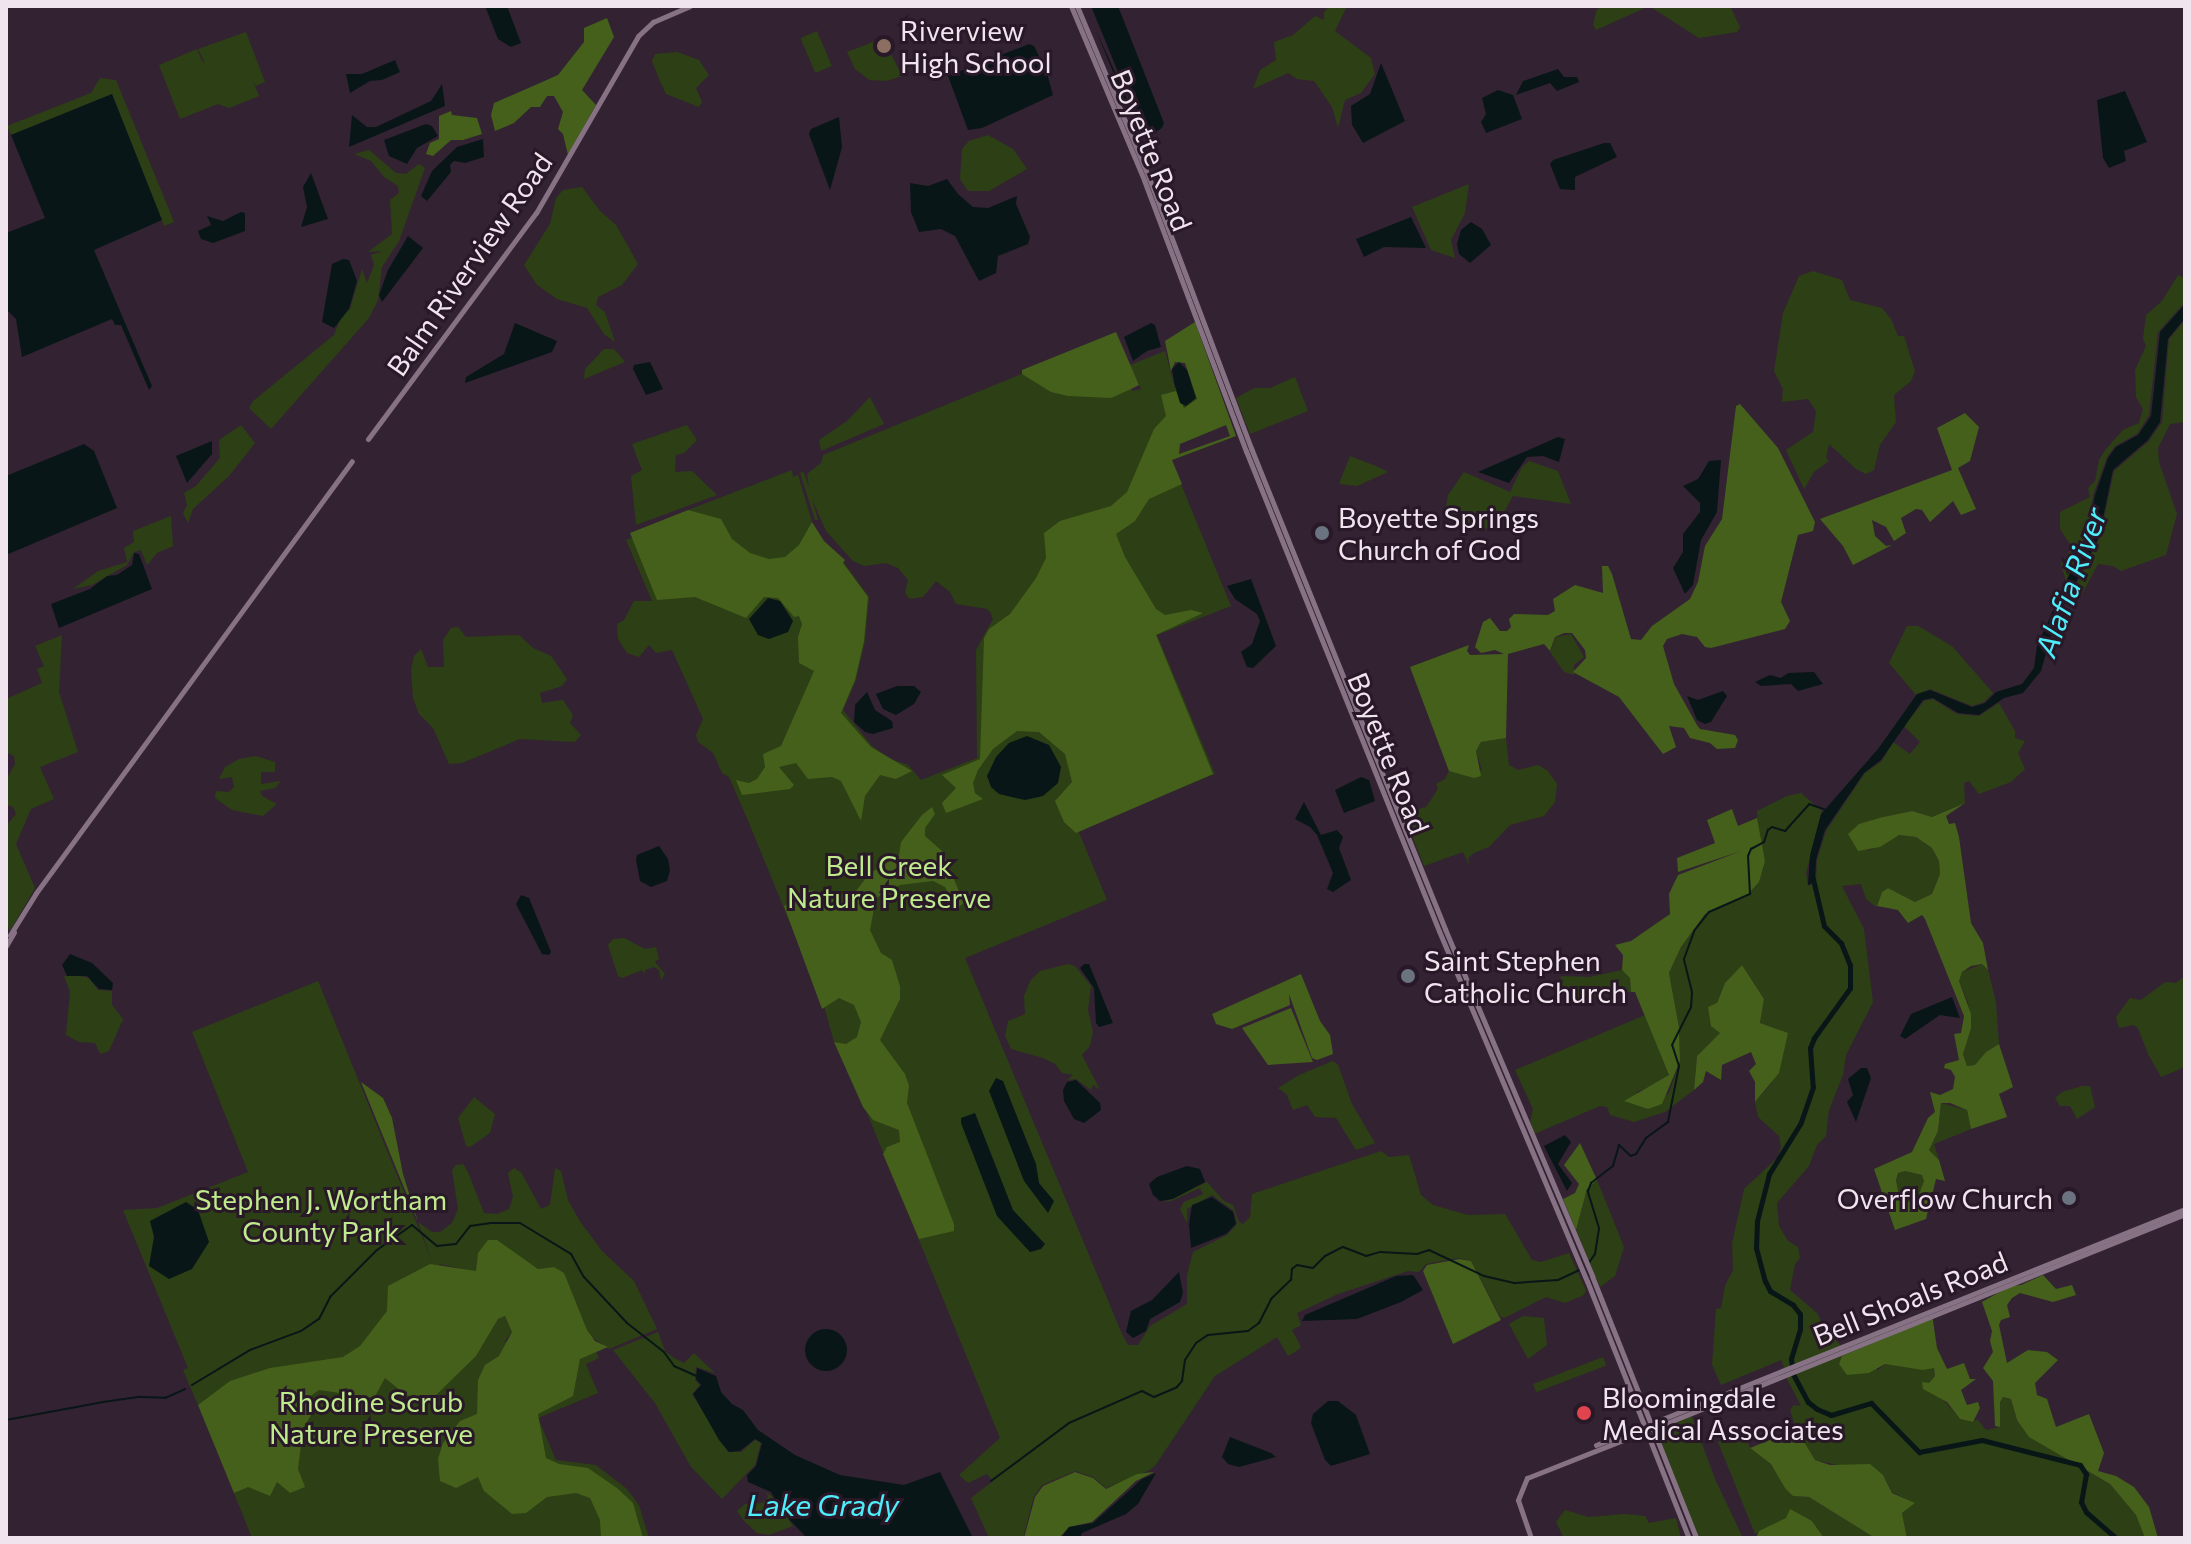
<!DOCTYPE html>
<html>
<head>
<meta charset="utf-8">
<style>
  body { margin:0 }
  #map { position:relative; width:2191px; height:1544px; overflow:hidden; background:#332332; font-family:Commissioner,sans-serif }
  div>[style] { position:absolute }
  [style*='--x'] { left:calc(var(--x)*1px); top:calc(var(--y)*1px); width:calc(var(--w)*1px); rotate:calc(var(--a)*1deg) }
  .green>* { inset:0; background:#2d3f14; transform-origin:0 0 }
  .forest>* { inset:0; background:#44601b }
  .water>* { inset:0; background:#081618 }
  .round { border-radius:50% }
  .stream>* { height:2px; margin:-1px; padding:0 1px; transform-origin:1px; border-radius:1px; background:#081618 }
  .river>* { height:5px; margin:-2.5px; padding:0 2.5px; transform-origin:2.5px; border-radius:2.5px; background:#081618 }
  .secondary>* { height:5px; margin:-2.5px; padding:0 2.5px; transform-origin:2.5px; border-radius:2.5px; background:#867284 }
  .dots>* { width:22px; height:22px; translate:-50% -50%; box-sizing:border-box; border:4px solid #291928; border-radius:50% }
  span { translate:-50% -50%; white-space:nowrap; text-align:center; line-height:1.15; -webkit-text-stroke:6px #291928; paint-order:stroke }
  .poi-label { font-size:28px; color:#f0e4ee }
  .left { translate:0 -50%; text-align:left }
  .right { translate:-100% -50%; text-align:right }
  .street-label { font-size:28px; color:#f0e4ee }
  .park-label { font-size:28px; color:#c0eb8c }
  .water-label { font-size:30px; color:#4dedfa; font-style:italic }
  .frame { position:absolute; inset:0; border:8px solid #f0e4ee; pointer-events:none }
</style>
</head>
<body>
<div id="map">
  <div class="green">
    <i style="clip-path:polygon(1330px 6px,1347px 6px,1335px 31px,1371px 58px,1375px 74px,1361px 93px,1345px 100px,1338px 128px,1332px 107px,1314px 81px,1297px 79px,1288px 73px,1253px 89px,1260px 70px,1276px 60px,1274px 42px,1293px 35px,1315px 16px,1324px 20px,1324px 12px)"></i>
    <i style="clip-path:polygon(1606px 6px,1730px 6px,1740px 27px,1737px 32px,1699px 38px,1649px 6px,1596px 30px,1593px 25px,1597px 9px)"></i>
    <i style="left:817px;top:31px;width:38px;height:18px;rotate:67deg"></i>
    <i style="clip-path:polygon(246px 32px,265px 82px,256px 86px,253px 81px,259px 96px,229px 108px,218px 104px,180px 119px,159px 65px,197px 49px,202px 61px,205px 63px,198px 49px)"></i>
    <i style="clip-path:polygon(883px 38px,902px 76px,887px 81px,869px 80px,855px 69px,847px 52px)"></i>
    <i style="clip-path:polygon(677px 52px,699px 60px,709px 75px,696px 88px,702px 102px,699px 107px,666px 94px,659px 79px,652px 61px,655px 54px)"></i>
    <i style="clip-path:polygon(100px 78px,116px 80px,174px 222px,164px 226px,112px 94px,11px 135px,7px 126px,91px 93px)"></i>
    <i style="clip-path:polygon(988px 135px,1013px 149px,1027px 169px,989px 191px,968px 191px,960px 179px,962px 149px,969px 141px)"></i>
    <i style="clip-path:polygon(369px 150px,396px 173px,406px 174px,419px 164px,425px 168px,399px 241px,382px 267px,378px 300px,369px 318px,271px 429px,249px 408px,253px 401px,334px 335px,342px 315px,350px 309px,362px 269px,367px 283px,374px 265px,371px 255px,383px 251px,368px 252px,392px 234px,390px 200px,399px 193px,398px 186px,384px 177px,371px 161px,354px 154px)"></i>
    <i style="clip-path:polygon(1469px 184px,1465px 213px,1451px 240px,1455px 258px,1431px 250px,1412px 207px)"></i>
    <i style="clip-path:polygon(582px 187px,600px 211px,616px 225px,638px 264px,622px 285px,598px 297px,596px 305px,605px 312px,615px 342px,604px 334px,587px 308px,557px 299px,537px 285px,524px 265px,550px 224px,556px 198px,563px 190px)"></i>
    <i style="clip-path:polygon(1813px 271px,1842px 280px,1850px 300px,1882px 308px,1891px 319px,1898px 336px,1904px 336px,1915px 371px,1911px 381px,1894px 395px,1896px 422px,1880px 445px,1874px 470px,1866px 474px,1856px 469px,1829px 444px,1826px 458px,1829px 461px,1814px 472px,1804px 489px,1786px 450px,1813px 432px,1816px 411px,1808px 399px,1782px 402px,1783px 389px,1774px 371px,1783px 313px,1799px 276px)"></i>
    <i style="clip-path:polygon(2178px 275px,2185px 278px,2185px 302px,2158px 332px,2149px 415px,2137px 434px,2115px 446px,2107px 457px,2093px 495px,2086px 535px,2063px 589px,2059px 597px,2066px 581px,2061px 564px,2072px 547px,2060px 529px,2060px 512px,2090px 497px,2088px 488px,2095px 481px,2099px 460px,2106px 449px,2123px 430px,2139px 423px,2143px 409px,2136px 397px,2135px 370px,2146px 346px,2143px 339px,2146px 315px,2162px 301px)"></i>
    <i style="clip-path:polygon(2185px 320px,2185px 422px,2170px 424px,2158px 448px,2159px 462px,2177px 514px,2166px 555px,2121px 571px,2113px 566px,2098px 564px,2081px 596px,2067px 604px,2100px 537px,2114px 471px,2149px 441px,2162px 422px,2169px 339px)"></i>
    <i style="clip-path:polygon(1110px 338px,1132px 391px,1141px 389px,1130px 365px,1165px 351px,1175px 388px,1207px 375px,1227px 420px,1165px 445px,1231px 606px,1157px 635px,1215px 774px,1078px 830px,1107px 900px,965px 958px,1122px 1334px,1128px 1345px,1138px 1345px,1150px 1326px,1187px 1304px,1187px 1275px,1193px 1252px,1227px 1235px,1237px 1224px,1234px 1211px,1212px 1195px,1187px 1209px,1187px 1223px,1180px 1209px,1184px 1202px,1203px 1194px,1200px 1188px,1171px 1201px,1164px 1202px,1207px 1182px,1224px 1201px,1233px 1205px,1239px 1222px,1243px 1224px,1250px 1217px,1252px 1194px,1381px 1151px,1389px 1157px,1409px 1155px,1421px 1195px,1433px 1205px,1468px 1215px,1505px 1214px,1532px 1260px,1541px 1262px,1569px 1253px,1586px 1290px,1584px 1295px,1565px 1303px,1546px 1297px,1504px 1318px,1500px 1316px,1471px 1261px,1458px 1258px,1426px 1264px,1419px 1272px,1408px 1271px,1338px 1294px,1297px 1313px,1301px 1325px,1292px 1330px,1301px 1347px,1295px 1352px,1288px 1356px,1277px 1337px,1215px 1376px,1155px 1466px,1148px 1471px,1106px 1488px,1093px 1477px,1075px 1471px,1042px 1485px,1034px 1496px,1023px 1538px,989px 1538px,971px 1498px,993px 1481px,987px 1474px,968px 1483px,959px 1475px,1000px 1438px,838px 1042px,834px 1042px,824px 1006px,749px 823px,729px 777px,722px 773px,713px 753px,698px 742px,696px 735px,703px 719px,672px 650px,656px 653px,649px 645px,639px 657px,627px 653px,618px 639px,617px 624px,624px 620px,634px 601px,652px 601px,626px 540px,692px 512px,688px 510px,792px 470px,793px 477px,798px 475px,812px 522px,810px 527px,821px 552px,844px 563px,869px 597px,865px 641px,856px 680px,843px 710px,872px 746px,890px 759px,908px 765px,921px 780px,977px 758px,976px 650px,993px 619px,990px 612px,987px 609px,956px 604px,950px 592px,936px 581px,923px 597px,909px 599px,905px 592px,908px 580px,898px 568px,886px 563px,864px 566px,853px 561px,826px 531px,812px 499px,818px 520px,815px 520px,800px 473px,803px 471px,809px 487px,807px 474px,821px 463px,823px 455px)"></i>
    <i style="clip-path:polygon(604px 349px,614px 349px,625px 362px,584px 379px,585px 369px)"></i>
    <i style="clip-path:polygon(1295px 377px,1308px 411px,1250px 434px,1236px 398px,1254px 388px,1270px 388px)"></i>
    <i style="clip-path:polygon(870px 397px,884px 424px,821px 451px,819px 440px,847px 421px)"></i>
    <i style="clip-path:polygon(241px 425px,255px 443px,229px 476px,193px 509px,188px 523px,183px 513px,187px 505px,184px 493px,196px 486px,220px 458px,219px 440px)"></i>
    <i style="clip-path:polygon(687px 425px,697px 440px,684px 453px,676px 455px,675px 472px,692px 471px,717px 495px,636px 525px,631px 476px,642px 470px,632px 444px)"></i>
    <i style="clip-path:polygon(1350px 456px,1376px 466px,1388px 472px,1357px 486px,1339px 484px)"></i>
    <i style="clip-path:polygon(1529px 461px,1558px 471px,1571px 504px,1513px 496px,1494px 530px,1454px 523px,1445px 512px,1448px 495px,1464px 472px,1510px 492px,1522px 467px)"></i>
    <i style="clip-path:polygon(171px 516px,173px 546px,157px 553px,147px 565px,141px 550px,134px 552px,127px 565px,92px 585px,73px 589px,98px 571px,127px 562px,124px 548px,134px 542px,133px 531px)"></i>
    <i style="clip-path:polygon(1907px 626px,1918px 626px,1952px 646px,1993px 693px,1984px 702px,1972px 706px,1930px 689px,1916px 695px,1889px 663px)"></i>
    <i style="clip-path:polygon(458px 627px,466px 637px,519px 635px,533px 648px,551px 656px,567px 679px,562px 686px,540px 693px,542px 703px,563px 700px,573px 715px,570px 723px,581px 735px,575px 742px,520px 739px,462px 763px,449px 764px,433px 728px,419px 714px,413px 698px,411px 669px,414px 656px,421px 649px,428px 667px,444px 667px,443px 640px,451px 628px)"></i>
    <i style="clip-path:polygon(1571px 634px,1584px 657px,1574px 665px,1574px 675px,1564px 672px,1550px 652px,1556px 637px)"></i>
    <i style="clip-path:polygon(62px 635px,59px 692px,78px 752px,40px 767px,54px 799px,31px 809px,16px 844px,35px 888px,10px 931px,6px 922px,6px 826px,16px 814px,13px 807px,6px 805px,6px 780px,15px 764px,14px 756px,6px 752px,6px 699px,42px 683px,37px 669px,44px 666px,35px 646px)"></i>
    <i style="clip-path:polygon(1933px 699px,1957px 714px,1979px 716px,1999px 703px,2015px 731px,2015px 738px,2025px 741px,2018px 753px,2025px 769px,2011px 782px,1979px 794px,1969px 781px,1964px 783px,1965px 803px,1932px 817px,1912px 811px,1883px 817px,1868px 851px,1898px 835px,1916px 837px,1932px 848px,1939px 861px,1940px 874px,1932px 894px,1915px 902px,1888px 888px,1882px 892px,1876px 907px,1866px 899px,1861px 884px,1842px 886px,1864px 929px,1873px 1002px,1846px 1055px,1843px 1075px,1829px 1110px,1826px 1136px,1817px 1145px,1809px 1166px,1777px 1203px,1779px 1226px,1788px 1241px,1798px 1247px,1800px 1258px,1795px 1264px,1790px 1290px,1817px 1313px,1824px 1327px,1841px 1346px,1785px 1370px,1781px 1360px,1721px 1385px,1712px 1365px,1716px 1309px,1721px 1308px,1725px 1286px,1733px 1270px,1732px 1243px,1744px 1189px,1777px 1158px,1781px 1148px,1779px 1136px,1758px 1117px,1755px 1102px,1771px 1084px,1788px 1034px,1760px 1023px,1764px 999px,1742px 965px,1725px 983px,1717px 1003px,1720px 1033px,1697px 1056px,1694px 1090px,1665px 1112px,1634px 1122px,1610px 1115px,1607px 1107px,1600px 1106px,1534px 1134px,1530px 1122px,1533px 1109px,1515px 1070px,1645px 1015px,1669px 1075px,1661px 1082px,1637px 1092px,1636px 1103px,1648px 1109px,1669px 1093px,1680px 1061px,1679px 1027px,1669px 973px,1681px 947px,1705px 914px,1734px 902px,1765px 861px,1758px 837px,1757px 811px,1787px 796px,1801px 793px,1822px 811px,1806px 873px,1808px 886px,1816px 882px,1817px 860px,1826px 831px,1865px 773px,1882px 761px,1893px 742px,1910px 754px,1920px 742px,1904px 726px,1924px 701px)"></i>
    <i style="clip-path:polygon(1506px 738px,1509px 765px,1518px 770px,1538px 765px,1548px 771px,1557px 784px,1555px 802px,1544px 816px,1510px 825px,1489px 847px,1474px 853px,1468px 858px,1470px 867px,1463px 852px,1424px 866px,1403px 813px,1426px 807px,1438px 789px,1436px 784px,1445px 779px,1449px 771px,1461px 774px,1482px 770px,1476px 751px,1481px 742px)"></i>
    <i style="clip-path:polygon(256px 756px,275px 762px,275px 772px,261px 772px,261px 784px,281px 781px,275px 788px,260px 791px,262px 796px,277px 804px,263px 816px,232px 810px,215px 798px,216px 791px,229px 792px,234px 787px,232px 777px,219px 779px,225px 767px,239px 759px)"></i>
    <i style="clip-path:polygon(624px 938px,645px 949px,656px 947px,659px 959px,655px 962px,665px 974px,661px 980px,659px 970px,654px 967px,645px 970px,645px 974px,642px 970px,622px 978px,618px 976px,608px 945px,613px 939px)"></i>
    <i style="clip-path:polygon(1068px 964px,1075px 966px,1091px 986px,1088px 1010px,1093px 1032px,1090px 1046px,1082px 1055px,1100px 1090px,1093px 1085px,1091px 1090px,1076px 1079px,1067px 1080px,1073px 1075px,1062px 1073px,1055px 1064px,1043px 1058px,1011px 1049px,1005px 1036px,1008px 1021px,1025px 1014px,1024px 996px,1030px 981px,1040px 971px)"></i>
    <i style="clip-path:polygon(1982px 964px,1988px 970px,1996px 1002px,1999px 1044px,1986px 1052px,1976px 1065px,1967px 1066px,1963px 1054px,1971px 1029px,1968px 1003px,1959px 981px,1962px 972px)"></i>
    <i style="clip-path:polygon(1622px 970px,1630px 978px,1631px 992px,1572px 999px,1557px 994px,1561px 976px,1589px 977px)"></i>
    <i style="clip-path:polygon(74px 975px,89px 978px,98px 990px,112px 991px,112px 1005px,123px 1019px,109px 1051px,100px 1054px,95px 1043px,79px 1042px,66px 1035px,70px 992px,64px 976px)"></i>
    <i style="clip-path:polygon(2185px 976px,2185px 1067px,2161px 1077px,2148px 1054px,2138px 1028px,2133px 1025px,2119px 1028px,2116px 1017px,2130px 998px,2141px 1000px,2165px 982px,2176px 983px)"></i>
    <i style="clip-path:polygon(evenodd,318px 981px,432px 1261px,418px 1222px,432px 1232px,440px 1232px,452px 1223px,458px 1209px,452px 1170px,456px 1165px,463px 1164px,468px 1172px,484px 1213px,497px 1214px,509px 1209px,513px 1197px,508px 1173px,514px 1168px,521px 1172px,541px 1209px,550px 1205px,555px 1168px,561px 1171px,568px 1200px,579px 1220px,602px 1251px,634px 1281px,657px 1329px,609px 1349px,589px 1335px,599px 1358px,586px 1364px,598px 1393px,538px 1418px,556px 1460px,596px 1465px,627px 1489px,639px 1505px,649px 1538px,252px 1538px,234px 1493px,238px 1491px,202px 1403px,198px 1405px,183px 1370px,188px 1368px,123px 1210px,157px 1208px,248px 1172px,192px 1032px,318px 981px,519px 1257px,538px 1269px,554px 1267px,583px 1322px,504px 1342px,512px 1332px,505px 1316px,498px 1319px,475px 1356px,439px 1264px,477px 1272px,519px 1257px)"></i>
    <i style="clip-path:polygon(1333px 1061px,1338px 1065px,1352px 1104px,1375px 1143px,1356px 1150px,1336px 1118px,1315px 1117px,1307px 1105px,1293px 1110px,1287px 1095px,1278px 1088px,1299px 1075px)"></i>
    <i style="clip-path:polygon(2082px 1086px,2090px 1086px,2095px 1107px,2077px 1119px,2070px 1106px,2060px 1106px,2055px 1098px,2062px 1092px)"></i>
    <i style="clip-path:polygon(474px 1097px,495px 1114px,490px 1133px,470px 1147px,466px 1146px,458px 1118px)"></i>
    <i style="clip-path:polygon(1941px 1103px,1967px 1110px,1971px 1129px,1934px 1144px,1939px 1160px,1929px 1150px,1938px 1131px)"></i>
    <i style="clip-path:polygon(1905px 1171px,1922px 1175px,1924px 1181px,1918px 1198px,1908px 1202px,1900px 1201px,1896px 1180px,1898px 1173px)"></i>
    <i style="clip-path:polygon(1597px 1180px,1624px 1247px,1615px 1276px,1600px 1287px,1576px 1230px,1587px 1189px)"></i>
    <i style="clip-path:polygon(1523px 1316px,1544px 1318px,1547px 1345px,1528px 1359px,1509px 1324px)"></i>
    <i style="clip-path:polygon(1894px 1329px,1896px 1334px,1842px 1356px,1878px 1370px,1885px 1364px,1934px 1368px,1935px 1376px,1929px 1383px,1960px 1419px,1973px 1422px,1977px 1419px,1986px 1430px,2000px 1427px,1999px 1402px,2003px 1397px,2011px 1399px,2017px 1420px,2066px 1459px,2110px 1484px,2136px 1515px,2145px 1538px,1907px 1538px,1902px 1513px,1914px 1503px,1892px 1492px,1883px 1475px,1815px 1460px,1796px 1429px,1790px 1410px,1794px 1405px,1801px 1406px,1785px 1375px)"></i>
    <i style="clip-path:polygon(658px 1332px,665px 1351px,674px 1358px,684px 1363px,694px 1353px,715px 1373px,696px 1367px,695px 1380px,700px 1385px,692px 1394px,728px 1452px,741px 1452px,755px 1440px,761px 1443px,755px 1465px,722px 1499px,691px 1467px,655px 1403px,613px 1350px)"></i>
    <i style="left:1603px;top:1357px;width:9px;height:75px;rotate:69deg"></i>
    <i style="clip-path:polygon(1691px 1414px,1715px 1479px,1743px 1538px,1697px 1538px,1655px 1435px)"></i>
    <i style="clip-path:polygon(1744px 1431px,1750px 1448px,1771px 1464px,1793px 1496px,1809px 1497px,1875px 1538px,1824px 1538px,1812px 1521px,1787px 1518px,1755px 1534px,1718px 1442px)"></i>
    <i style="clip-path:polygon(766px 1492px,775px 1499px,793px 1526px,769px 1535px,757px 1533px,745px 1522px,737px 1511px,745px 1504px,762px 1503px,768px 1497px)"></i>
    <i style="clip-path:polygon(1565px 1510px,1588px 1517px,1625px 1514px,1645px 1516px,1649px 1523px,1676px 1518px,1681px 1538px,1564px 1538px,1556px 1522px)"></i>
  </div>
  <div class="forest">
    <i style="clip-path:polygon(607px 18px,614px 37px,582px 90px,596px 105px,568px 155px,563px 134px,558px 129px,563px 112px,554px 96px,547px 96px,540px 107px,531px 107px,514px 123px,495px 131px,491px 115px,494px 103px,558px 75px,584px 42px,584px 28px)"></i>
    <i style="clip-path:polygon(451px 111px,452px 115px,477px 118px,482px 134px,463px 140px,451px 140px,433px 156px,426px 154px,430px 143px,439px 139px,439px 116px)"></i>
    <i style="clip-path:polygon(evenodd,1195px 322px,1236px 436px,1172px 460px,1182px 484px,1149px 499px,1135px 521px,1116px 534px,1125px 557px,1156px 609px,1165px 615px,1191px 610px,1203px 613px,1156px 635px,1213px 774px,1076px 833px,1064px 822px,1055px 801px,1072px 782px,1065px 754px,1039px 732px,1017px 731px,993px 749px,978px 770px,973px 783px,975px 793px,983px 799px,946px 813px,942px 803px,956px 788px,942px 775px,980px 759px,984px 638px,989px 629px,1010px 614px,1036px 578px,1046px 558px,1044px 533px,1060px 521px,1111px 506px,1127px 492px,1154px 429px,1166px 416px,1161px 395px,1176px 391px,1184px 408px,1197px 399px,1185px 363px,1175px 362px,1171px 371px,1165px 341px,1195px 322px,1226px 425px,1230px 436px,1179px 454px,1180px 444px,1226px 425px)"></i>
    <i style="clip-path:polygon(1116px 332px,1139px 385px,1129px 390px,1111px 398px,1068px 396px,1051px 392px,1022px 374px,1022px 370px)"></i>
    <i style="clip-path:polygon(1740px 404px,1778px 448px,1815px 522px,1813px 531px,1798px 535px,1781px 602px,1790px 621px,1785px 629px,1711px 648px,1705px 647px,1697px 637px,1682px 634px,1667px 639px,1663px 646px,1674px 684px,1697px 725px,1700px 729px,1735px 735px,1738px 740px,1735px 748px,1717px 749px,1710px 743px,1690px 738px,1684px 728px,1669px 726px,1676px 747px,1663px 754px,1619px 697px,1573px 672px,1586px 658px,1585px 650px,1572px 633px,1564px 633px,1555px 637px,1550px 651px,1544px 644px,1508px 654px,1506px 738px,1481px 742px,1476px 751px,1481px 776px,1474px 778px,1449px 771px,1410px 667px,1469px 645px,1467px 651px,1470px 655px,1504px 654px,1495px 650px,1481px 653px,1475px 647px,1483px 622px,1490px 618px,1500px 631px,1507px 631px,1511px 627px,1509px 619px,1514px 614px,1548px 615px,1555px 611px,1553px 599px,1575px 585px,1603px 593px,1602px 566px,1608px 566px,1612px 574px,1631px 639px,1641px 640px,1652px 626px,1690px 599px,1698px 582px,1705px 546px,1722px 519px,1736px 406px)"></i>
    <i style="clip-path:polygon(1965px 413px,1979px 427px,1970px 461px,1958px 468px,1976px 509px,1961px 515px,1953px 501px,1930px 522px,1922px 510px,1916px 509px,1901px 518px,1906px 533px,1894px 541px,1886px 527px,1872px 520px,1875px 536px,1886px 546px,1892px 545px,1853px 565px,1843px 546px,1820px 519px,1952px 470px,1937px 428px)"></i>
    <i style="clip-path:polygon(688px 510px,721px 519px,732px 539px,750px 553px,769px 559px,785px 557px,799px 545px,812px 522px,824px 541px,845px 560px,843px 563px,868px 597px,864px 641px,855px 680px,841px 713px,871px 747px,912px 771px,896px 779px,880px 775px,865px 796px,861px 821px,841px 781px,832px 777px,808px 779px,796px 763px,779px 767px,794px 785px,790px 789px,742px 795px,736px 780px,749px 783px,757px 779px,765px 767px,763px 754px,781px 746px,814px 671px,799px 663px,798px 637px,802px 624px,799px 616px,794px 617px,778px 598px,764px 597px,746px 618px,695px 597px,657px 600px,630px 533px)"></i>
    <i style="clip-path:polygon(evenodd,1965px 803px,1946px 816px,1949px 824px,1955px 823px,1959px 837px,1971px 923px,1983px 943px,1988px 970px,1982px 964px,1971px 966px,1962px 972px,1959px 981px,1971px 1014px,1971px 1029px,1963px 1054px,1967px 1066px,1975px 1065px,1986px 1052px,1999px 1044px,2013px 1087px,1999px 1094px,2007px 1117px,1971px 1129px,1967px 1110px,1950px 1103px,1941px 1103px,1938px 1131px,1929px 1150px,1939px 1160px,1945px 1181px,1936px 1179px,1926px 1219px,1895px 1230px,1874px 1169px,1912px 1152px,1928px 1118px,1935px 1112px,1930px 1092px,1940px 1095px,1953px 1089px,1955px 1077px,1951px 1070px,1944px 1068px,1945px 1064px,1959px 1060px,1954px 1034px,1961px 1033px,1964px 1016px,1925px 919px,1922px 915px,1908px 923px,1898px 910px,1877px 906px,1882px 892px,1888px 888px,1915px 902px,1932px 894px,1940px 874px,1939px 861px,1932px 848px,1916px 837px,1899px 835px,1880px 847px,1858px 851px,1848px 834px,1859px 824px,1883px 817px,1912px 811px,1932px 817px,1965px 803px,1905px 1171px,1922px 1175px,1924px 1181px,1918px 1197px,1908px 1202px,1900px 1201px,1896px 1180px,1898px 1173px,1905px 1171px)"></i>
    <i style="clip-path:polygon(932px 807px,935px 814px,925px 828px,925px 836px,942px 851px,964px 903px,956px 909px,945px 887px,933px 881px,900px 885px,876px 898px,870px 930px,881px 953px,892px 960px,900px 986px,900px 999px,880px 1040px,905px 1074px,909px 1086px,907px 1103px,954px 1224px,954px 1231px,919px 1239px,883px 1154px,887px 1147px,900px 1142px,899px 1130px,873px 1120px,863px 1107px,834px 1042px,846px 1044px,857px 1037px,861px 1022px,854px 1005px,839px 998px,822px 1009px,784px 906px,808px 890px,853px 895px,869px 874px,899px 855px,901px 842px,922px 815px)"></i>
    <i style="clip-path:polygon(1732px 809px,1738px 826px,1757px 818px,1765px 861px,1759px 882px,1748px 894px,1705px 914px,1681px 947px,1669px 973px,1679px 1027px,1680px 1061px,1662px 1104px,1648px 1109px,1624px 1101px,1669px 1075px,1635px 992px,1631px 992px,1630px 978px,1622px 970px,1623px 955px,1615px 945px,1631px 941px,1670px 914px,1669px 894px,1678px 875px,1741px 851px,1678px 872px,1677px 858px,1715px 843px,1707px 820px)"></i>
    <i style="clip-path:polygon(1742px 965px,1764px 999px,1760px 1023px,1788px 1033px,1779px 1073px,1755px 1102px,1755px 1082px,1749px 1071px,1756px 1064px,1751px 1052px,1722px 1065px,1721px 1080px,1706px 1071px,1703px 1082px,1694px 1090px,1697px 1056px,1720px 1033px,1711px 1026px,1708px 1007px,1717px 1003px,1725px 983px)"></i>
    <i style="clip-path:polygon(1301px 974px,1320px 1021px,1330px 1035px,1333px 1054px,1317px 1060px,1312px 1058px,1289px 994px,1290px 1005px,1232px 1029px,1216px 1024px,1212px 1014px)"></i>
    <i style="clip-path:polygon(1291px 1008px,1313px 1062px,1268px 1065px,1242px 1028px)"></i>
    <i style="clip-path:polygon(361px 1082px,383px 1098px,392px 1118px,403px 1174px,418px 1222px)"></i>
    <i style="clip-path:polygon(1580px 1143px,1597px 1180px,1587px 1189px,1576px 1230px,1563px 1199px,1575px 1193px,1579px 1184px,1564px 1165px)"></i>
    <i style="clip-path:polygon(488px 1240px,497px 1240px,538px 1269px,554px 1267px,564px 1273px,587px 1330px,595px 1341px,608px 1347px,580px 1359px,573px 1396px,538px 1414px,546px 1458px,559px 1464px,588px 1468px,617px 1488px,633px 1503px,643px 1538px,601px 1538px,600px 1520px,590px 1498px,576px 1493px,547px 1497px,526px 1513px,512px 1514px,484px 1491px,478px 1477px,456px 1488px,440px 1481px,438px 1459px,443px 1443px,460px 1421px,477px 1414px,478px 1380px,485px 1365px,499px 1356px,512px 1332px,505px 1316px,498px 1319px,476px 1356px,429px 1402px,406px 1395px,385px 1378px,374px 1398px,319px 1390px,308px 1398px,311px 1415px,304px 1427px,313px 1433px,315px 1439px,301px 1445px,298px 1469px,305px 1487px,290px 1493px,277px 1482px,270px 1496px,248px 1487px,234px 1493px,198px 1405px,230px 1381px,270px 1368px,343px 1357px,360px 1346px,387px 1311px,388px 1286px,430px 1264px,476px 1271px,478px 1253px)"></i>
    <i style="clip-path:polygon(1459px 1259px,1471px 1261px,1501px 1320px,1453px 1344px,1423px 1271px,1427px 1265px)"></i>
    <i style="clip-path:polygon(2043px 1275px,2056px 1289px,2072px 1285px,2076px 1295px,2053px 1302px,2020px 1293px,2012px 1298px,2007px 1305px,2010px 1317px,2001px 1320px,1999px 1325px,2007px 1363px,2028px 1350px,2047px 1352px,2058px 1360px,2035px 1383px,2037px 1395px,2047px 1399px,2056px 1427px,2089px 1414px,2104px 1453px,2098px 1471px,2116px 1476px,2134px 1487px,2149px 1507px,2158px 1538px,2145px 1538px,2136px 1515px,2110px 1484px,2029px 1437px,2017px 1420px,2011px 1399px,2003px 1397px,2000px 1402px,2000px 1427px,1995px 1426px,1993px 1381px,1983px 1368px,1993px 1352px,1990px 1341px,1992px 1331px,1982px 1302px,2010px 1286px,2021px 1285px)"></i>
    <i style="clip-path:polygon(1932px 1314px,1937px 1348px,1947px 1369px,1964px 1363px,1970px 1379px,1976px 1379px,1961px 1390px,1967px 1405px,1978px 1402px,1980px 1408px,1973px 1422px,1960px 1419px,1947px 1402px,1923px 1389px,1922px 1382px,1929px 1383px,1935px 1376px,1934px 1368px,1923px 1370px,1885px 1364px,1869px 1373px,1847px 1375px,1839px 1364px,1842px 1356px,1895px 1334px,1894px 1330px)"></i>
    <i style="clip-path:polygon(1794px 1425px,1815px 1460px,1830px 1465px,1870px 1464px,1883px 1475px,1892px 1493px,1915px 1503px,1902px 1513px,1907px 1538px,1875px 1538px,1809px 1497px,1793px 1496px,1785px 1488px,1771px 1464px,1750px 1448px,1785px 1434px)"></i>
    <i style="clip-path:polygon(1075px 1472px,1093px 1478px,1106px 1489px,1137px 1474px,1154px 1472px,1136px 1481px,1092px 1522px,1069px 1527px,1059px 1538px,1024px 1538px,1035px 1497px,1043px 1486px)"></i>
    <i style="clip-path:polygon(1790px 1509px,1812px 1521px,1824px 1538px,1756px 1538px,1759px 1531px,1786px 1518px)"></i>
  </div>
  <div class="water">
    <i style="clip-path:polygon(485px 6px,507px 6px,521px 43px,511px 47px,498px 39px)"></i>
    <i style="clip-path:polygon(1091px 6px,1118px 6px,1164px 123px,1162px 128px,1150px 136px,1137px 138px,1135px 117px,1127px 106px,1095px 28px,1135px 116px,1142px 134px,1136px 116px)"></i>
    <i style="clip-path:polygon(1029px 44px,1034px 46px,1046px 70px,1053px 95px,982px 128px,968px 130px,948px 76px)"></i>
    <i style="clip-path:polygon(395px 60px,400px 72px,382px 80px,370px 81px,350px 93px,346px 74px,362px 74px)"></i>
    <i style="clip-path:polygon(1381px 63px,1405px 121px,1363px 143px,1352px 125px,1351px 106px,1370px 94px)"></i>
    <i style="clip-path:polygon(1558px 69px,1564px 77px,1577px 77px,1579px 82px,1557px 91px,1550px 83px,1516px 95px,1523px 81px)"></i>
    <i style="clip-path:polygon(442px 84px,445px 106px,349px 147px,352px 115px,367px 127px,376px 127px,431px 101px)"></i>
    <i style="clip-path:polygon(1498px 90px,1513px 95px,1522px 119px,1486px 133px,1481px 122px,1486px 114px,1482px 98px)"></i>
    <i style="clip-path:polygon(2125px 91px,2147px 142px,2124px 151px,2126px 161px,2109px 168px,2103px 158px,2097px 100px)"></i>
    <i style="clip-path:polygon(112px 94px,162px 220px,94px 250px,152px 386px,149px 390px,121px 325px,115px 325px,112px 319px,22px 357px,16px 319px,6px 309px,6px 233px,45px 218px,11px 135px)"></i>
    <i style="clip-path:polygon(839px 117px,842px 147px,830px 190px,809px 134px,811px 129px)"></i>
    <i style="clip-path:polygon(426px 124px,432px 126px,438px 136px,417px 148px,407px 164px,389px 156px,384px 140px)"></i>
    <i style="clip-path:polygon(483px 139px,484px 157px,465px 163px,454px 161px,450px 165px,451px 172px,427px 201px,421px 196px,432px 171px,457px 147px)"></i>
    <i style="clip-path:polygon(1604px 143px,1610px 143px,1617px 157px,1575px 177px,1575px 190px,1560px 189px,1550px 164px,1553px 160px)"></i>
    <i style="clip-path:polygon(311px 173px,328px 219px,301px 227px,307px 207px,303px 187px)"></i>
    <i style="clip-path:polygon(947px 179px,958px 194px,973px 207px,988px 208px,1017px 196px,1016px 204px,1030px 237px,1028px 244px,998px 256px,996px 273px,979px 281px,955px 236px,941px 229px,919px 232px,911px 212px,910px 183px,928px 186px)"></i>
    <i style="clip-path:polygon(241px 212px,245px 213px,245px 231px,213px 243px,201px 239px,198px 231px,211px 225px,207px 216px,223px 221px)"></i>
    <i style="clip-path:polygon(1411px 217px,1426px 248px,1384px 247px,1364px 257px,1356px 239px)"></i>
    <i style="clip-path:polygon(1471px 222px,1482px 229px,1491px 245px,1470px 263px,1459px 254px,1457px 244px,1461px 230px)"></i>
    <i style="clip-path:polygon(408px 236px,423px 248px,382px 302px,379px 295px,388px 270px)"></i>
    <i style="clip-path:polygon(343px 259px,349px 260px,357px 281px,349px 309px,334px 328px,322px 322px,332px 264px)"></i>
    <i style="clip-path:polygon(2185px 304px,2185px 318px,2168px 339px,2160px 422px,2148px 440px,2113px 470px,2099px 537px,2054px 625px,2041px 671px,2023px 693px,2004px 698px,1979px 715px,1958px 713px,1933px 698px,1923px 700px,1881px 760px,1864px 773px,1825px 830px,1816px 860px,1815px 882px,1808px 885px,1810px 855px,1821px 814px,1878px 749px,1917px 694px,1930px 690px,1972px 707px,1985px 703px,1996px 692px,2022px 684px,2034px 668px,2037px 646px,2087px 535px,2095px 495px,2108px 458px,2116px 447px,2138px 435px,2151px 416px,2160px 332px)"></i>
    <i style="clip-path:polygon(515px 323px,557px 341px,552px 352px,465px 383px,466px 377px,504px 354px)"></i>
    <i style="clip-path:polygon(1151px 323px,1155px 325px,1161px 347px,1147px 351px,1133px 361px,1124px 337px)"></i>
    <i style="clip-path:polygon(650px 362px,663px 389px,646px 395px,633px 369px,634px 365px)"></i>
    <i style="clip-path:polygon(1179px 362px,1187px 370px,1196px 398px,1186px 406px,1180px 403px,1174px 382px,1172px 369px)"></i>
    <i style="clip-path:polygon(1558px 437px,1565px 439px,1559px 462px,1543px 456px,1527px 457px,1509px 483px,1478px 472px)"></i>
    <i style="clip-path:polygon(212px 441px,212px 454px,187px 483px,176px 456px)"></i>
    <i style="clip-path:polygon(84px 444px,94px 451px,117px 508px,6px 555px,6px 476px)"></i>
    <i style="clip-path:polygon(1721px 460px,1717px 512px,1701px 540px,1693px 585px,1685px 594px,1673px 568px,1683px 552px,1683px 534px,1700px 512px,1700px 503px,1683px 486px,1698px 479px,1709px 461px)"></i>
    <i style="clip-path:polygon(134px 553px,139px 554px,152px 589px,59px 628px,51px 604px,90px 589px,107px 576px,117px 575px,132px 565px)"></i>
    <i style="clip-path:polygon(1251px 579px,1276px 646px,1253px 668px,1247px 667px,1241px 652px,1252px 644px,1260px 621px,1257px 614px,1235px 599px,1227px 586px)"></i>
    <i style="clip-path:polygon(768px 598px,780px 601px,793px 621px,788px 632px,769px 639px,758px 635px,749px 619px)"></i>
    <i style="clip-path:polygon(1814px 672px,1823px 684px,1798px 691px,1791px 684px,1761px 686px,1755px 682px,1770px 675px,1781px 678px,1788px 673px)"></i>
    <i style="clip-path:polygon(897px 686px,914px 686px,921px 692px,914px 704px,896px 715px,883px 709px,876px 694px)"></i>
    <i style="clip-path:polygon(1723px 691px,1727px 696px,1711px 722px,1705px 724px,1697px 720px,1687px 696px,1698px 700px)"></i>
    <i style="clip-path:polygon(867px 692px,875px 710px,892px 721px,893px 728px,873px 734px,865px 732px,854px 722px,855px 705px)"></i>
    <i style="clip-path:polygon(1027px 736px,1049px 745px,1061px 767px,1058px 783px,1043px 796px,1025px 800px,999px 794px,991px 787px,987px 776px,996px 757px,1009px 743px)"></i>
    <i style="clip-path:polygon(1361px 777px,1369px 780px,1375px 801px,1344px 813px,1335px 790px)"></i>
    <i style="clip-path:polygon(1304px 802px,1321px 835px,1337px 830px,1343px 837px,1339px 848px,1351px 880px,1333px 892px,1327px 889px,1333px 873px,1317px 835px,1310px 827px,1295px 819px)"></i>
    <i style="clip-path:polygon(659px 846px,668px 859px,670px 870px,667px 881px,651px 887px,640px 881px,636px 860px,637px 855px)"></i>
    <i style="clip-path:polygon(521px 895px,529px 898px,551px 952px,549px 955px,542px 954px,516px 904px)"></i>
    <i style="clip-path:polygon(70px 954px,92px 963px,113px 983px,112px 990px,99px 989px,87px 976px,67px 976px,62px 965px)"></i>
    <i style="clip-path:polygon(1084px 964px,1089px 964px,1113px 1023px,1099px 1027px,1096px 1023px,1094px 988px,1080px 968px)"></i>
    <i style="clip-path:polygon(1952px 997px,1960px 1018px,1940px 1015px,1905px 1039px,1900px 1036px,1911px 1014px)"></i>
    <i style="clip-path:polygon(1861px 1068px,1867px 1068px,1871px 1078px,1856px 1122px,1847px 1102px,1853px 1095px,1848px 1079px)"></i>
    <i style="clip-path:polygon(996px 1078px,1003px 1081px,1020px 1124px,1036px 1164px,1039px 1183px,1054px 1201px,1048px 1213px,1024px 1181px,989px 1091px)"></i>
    <i style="clip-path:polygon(1076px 1080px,1100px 1103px,1101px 1110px,1084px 1123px,1074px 1119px,1064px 1101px,1063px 1090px,1067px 1082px)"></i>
    <i style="clip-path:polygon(975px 1113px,1013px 1210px,1045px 1244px,1041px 1249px,1030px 1252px,997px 1216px,961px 1123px,961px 1118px)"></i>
    <i style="clip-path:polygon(1565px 1135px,1571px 1142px,1558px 1164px,1572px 1183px,1567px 1191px,1544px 1146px)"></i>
    <i style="clip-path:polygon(1187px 1166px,1200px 1169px,1205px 1182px,1173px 1199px,1160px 1201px,1153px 1195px,1149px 1184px,1157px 1177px)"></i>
    <i style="clip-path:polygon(1212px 1197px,1233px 1212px,1236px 1224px,1226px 1234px,1191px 1248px,1189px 1224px,1192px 1205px)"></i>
    <i style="clip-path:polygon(186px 1202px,198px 1210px,209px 1242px,192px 1269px,169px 1279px,149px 1266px,154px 1237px,150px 1221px)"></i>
    <i style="clip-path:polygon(1179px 1272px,1183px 1293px,1180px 1302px,1150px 1319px,1146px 1331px,1133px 1338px,1126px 1332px,1131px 1311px,1152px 1300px)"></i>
    <i style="clip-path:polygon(1413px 1275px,1423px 1290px,1401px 1302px,1357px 1319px,1302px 1321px,1305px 1315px,1396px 1276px)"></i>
    <i class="round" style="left:805px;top:1329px;width:42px;height:42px"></i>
    <i style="clip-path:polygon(697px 1368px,716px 1376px,721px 1392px,732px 1404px,743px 1410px,758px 1430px,795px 1455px,840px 1475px,904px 1485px,940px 1472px,973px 1538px,807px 1538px,783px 1513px,771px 1492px,748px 1482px,747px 1475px,756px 1466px,762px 1443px,755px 1439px,740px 1451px,729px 1452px,719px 1440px,693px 1394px,701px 1385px,696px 1379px)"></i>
    <i style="clip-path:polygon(1328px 1401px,1338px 1401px,1356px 1415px,1370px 1454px,1331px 1466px,1325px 1460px,1311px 1423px,1313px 1414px)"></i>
    <i style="clip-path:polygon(1230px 1437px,1271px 1453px,1276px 1457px,1239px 1467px,1228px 1464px,1222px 1457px)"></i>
    <i style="clip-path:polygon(1156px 1473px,1138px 1504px,1126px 1514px,1082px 1533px,1080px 1538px,1061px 1538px,1069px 1527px,1093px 1523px,1142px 1479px)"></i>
  </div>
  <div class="stream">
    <i style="--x:1588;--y:1264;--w:12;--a:-55"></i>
    <i style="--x:1595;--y:1254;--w:26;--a:-81"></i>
    <i style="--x:1599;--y:1228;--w:39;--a:-107"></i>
    <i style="--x:1588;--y:1191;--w:9;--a:-69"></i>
    <i style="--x:1591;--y:1183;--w:28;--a:-38"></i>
    <i style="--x:1613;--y:1166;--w:22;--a:-74"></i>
    <i style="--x:1619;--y:1145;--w:16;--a:43"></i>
    <i style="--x:1631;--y:1156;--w:5;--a:-22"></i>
    <i style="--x:1636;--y:1154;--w:19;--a:-58"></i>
    <i style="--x:1646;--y:1138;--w:27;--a:-36"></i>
    <i style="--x:1668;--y:1122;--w:57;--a:-78.9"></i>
    <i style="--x:1679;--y:1066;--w:22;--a:-108"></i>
    <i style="--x:1672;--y:1045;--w:42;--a:-63.4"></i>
    <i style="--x:1691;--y:1007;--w:15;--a:-86"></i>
    <i style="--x:1692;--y:992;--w:34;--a:-104"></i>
    <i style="--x:1684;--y:959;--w:30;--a:-70"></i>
    <i style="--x:1694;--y:931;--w:24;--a:-52"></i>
    <i style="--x:1709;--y:912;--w:45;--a:-23.7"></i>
    <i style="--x:1750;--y:894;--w:38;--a:-93"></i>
    <i style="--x:1748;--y:856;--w:8;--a:-67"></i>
    <i style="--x:1751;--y:849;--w:15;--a:-28"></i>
    <i style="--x:1764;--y:842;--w:13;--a:-72"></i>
    <i style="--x:1768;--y:830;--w:5;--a:-37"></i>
    <i style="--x:1772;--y:827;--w:14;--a:17"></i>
    <i style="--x:1785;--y:831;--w:36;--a:-48"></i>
    <i style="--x:1809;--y:804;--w:18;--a:19"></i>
    <i style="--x:192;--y:1385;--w:68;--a:-31.1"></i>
    <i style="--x:250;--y:1350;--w:54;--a:-20.4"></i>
    <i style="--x:301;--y:1331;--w:22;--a:-34"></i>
    <i style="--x:319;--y:1319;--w:25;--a:-63"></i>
    <i style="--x:330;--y:1297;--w:66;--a:-45"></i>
    <i style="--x:377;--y:1250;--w:43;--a:-35.5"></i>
    <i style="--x:412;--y:1225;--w:33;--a:40"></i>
    <i style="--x:437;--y:1246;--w:19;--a:-6"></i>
    <i style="--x:456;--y:1244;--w:23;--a:-52"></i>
    <i style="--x:470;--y:1226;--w:21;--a:-8"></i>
    <i style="--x:491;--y:1223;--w:29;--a:0"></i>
    <i style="--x:520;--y:1223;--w:60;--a:31.3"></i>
    <i style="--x:571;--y:1254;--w:26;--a:61"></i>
    <i style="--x:584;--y:1277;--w:63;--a:46.9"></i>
    <i style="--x:627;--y:1323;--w:47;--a:38.1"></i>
    <i style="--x:664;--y:1352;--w:17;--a:54"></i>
    <i style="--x:674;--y:1366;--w:24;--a:24"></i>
    <i style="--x:6;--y:1420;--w:99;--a:-10.5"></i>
    <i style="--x:103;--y:1402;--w:37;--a:-8"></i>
    <i style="--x:140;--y:1397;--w:25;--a:2"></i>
    <i style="--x:165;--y:1398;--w:22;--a:-24"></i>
    <i style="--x:991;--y:1481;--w:97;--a:-36.6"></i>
    <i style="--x:1069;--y:1423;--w:80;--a:-23.7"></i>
    <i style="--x:1142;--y:1391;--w:13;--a:27"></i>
    <i style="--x:1154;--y:1397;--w:25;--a:-23"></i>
    <i style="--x:1177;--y:1387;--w:8;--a:-50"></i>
    <i style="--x:1182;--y:1381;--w:21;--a:-82"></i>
    <i style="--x:1185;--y:1360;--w:20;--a:-57"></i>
    <i style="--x:1196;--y:1343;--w:14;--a:-34"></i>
    <i style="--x:1208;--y:1335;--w:40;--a:-5.7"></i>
    <i style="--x:1248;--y:1331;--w:14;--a:-36"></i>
    <i style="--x:1259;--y:1323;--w:27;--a:-63"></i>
    <i style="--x:1271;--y:1299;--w:28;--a:-44"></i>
    <i style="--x:1291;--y:1280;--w:11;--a:-85"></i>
    <i style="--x:1292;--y:1269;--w:6;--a:-39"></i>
    <i style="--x:1297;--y:1265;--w:16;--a:11"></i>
    <i style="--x:1313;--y:1268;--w:17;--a:-45"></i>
    <i style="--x:1325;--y:1256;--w:20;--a:-27"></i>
    <i style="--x:1343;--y:1247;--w:25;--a:21"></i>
    <i style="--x:1366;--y:1256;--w:15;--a:-16"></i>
    <i style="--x:1380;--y:1252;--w:37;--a:3"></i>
    <i style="--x:1417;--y:1254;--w:13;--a:-18"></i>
    <i style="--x:1429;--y:1250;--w:61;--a:25.3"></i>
    <i style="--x:1484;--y:1276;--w:32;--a:13"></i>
    <i style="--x:1515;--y:1283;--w:43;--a:-4"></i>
    <i style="--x:1558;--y:1280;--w:23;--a:-25"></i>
  </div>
  <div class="river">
    <i style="--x:1813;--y:879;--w:48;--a:76.8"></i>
    <i style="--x:1824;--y:926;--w:24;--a:45"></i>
    <i style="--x:1841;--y:943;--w:24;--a:68"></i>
    <i style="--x:1850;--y:965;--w:23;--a:90"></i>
    <i style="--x:1850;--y:988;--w:62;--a:125.8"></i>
    <i style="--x:1814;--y:1038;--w:11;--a:112"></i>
    <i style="--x:1810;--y:1048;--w:39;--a:86"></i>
    <i style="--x:1813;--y:1087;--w:39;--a:109"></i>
    <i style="--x:1800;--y:1124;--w:59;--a:121.8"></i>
    <i style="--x:1769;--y:1174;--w:49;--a:104.3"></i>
    <i style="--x:1757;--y:1221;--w:27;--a:92"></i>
    <i style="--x:1756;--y:1248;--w:34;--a:75"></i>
    <i style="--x:1765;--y:1281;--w:11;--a:63"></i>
    <i style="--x:1770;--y:1291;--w:27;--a:31"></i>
    <i style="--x:1793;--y:1305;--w:11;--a:52"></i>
    <i style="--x:1800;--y:1314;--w:15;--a:90"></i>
    <i style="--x:1800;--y:1329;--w:31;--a:107"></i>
    <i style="--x:1791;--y:1359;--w:15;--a:82"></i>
    <i style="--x:1793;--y:1374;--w:32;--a:62"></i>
    <i style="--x:1808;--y:1402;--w:11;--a:38"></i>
    <i style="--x:1817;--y:1409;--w:15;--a:23"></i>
    <i style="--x:1831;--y:1415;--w:42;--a:-16.7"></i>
    <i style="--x:1871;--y:1403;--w:69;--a:45.6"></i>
    <i style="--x:1919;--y:1452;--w:64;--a:-10.8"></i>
    <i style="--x:1982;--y:1440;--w:101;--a:14.3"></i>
    <i style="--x:2080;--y:1465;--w:11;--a:56"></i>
    <i style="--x:2086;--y:1474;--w:28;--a:100"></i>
    <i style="--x:2081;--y:1502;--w:11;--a:63"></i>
    <i style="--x:2086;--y:1512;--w:40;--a:41"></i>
  </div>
  <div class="secondary">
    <i style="--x:1071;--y:6;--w:189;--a:67.2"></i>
    <i style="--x:1144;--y:180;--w:290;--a:69.4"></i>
    <i style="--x:1246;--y:451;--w:517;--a:68.1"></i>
    <i style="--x:1439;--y:931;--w:380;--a:67.1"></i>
    <i style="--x:1587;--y:1281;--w:277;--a:68.4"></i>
    <i style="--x:1077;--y:6;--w:186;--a:67.3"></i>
    <i style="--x:1149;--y:178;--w:289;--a:69.3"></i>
    <i style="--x:1251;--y:448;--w:519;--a:68.03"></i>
    <i style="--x:1445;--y:929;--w:377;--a:67"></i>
    <i style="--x:1592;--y:1276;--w:282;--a:68.3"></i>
    <i style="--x:368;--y:439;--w:282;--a:-53.4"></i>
    <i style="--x:536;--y:213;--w:204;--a:-60"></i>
    <i style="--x:638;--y:36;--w:21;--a:-43"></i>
    <i style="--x:653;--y:22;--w:40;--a:-23.4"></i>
    <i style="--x:10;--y:935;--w:49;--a:-58.2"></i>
    <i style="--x:36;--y:893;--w:535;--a:-53.82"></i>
    <i style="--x:6;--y:946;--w:16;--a:-60"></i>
    <i style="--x:1650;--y:1424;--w:577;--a:-21.89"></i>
    <i style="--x:1652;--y:1429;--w:575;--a:-21.97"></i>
    <i style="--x:1596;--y:1445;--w:52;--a:-21.6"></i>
    <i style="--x:1531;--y:1538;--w:40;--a:-108.9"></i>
    <i style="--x:1518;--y:1500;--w:24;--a:-68"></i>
    <i style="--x:1527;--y:1478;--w:128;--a:-21.6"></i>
  </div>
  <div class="dots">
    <i style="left:884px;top:46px;background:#8d6e63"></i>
    <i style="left:1322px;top:533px;background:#6b7280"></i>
    <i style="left:1408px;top:976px;background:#6b7280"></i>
    <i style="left:2069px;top:1198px;background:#6b7280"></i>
    <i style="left:1584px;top:1413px;background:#e0444e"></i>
  </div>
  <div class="poi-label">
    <span class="left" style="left:900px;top:46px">Riverview<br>High School</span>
    <span class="left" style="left:1338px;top:533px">Boyette Springs<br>Church of God</span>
    <span class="left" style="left:1424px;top:976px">Saint Stephen<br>Catholic Church</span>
    <span class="right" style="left:2053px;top:1198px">Overflow Church</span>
    <span class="left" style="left:1602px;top:1413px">Bloomingdale<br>Medical Associates</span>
  </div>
  <div class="street-label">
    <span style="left:1152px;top:150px;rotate:68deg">Boyette Road</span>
    <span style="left:469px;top:264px;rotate:-55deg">Balm Riverview Road</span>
    <span style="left:1389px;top:753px;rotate:68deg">Boyette Road</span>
    <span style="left:1910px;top:1298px;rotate:-22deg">Bell Shoals Road</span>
  </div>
  <div class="park-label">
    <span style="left:889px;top:881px">Bell Creek<br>Nature Preserve</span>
    <span style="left:321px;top:1215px">Stephen J. Wortham<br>County Park</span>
    <span style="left:371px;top:1417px">Rhodine Scrub<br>Nature Preserve</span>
  </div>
  <div class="water-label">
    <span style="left:2070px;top:582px;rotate:-70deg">Alafia River</span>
    <span style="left:823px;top:1504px">Lake Grady</span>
  </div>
  <div class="frame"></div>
</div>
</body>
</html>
